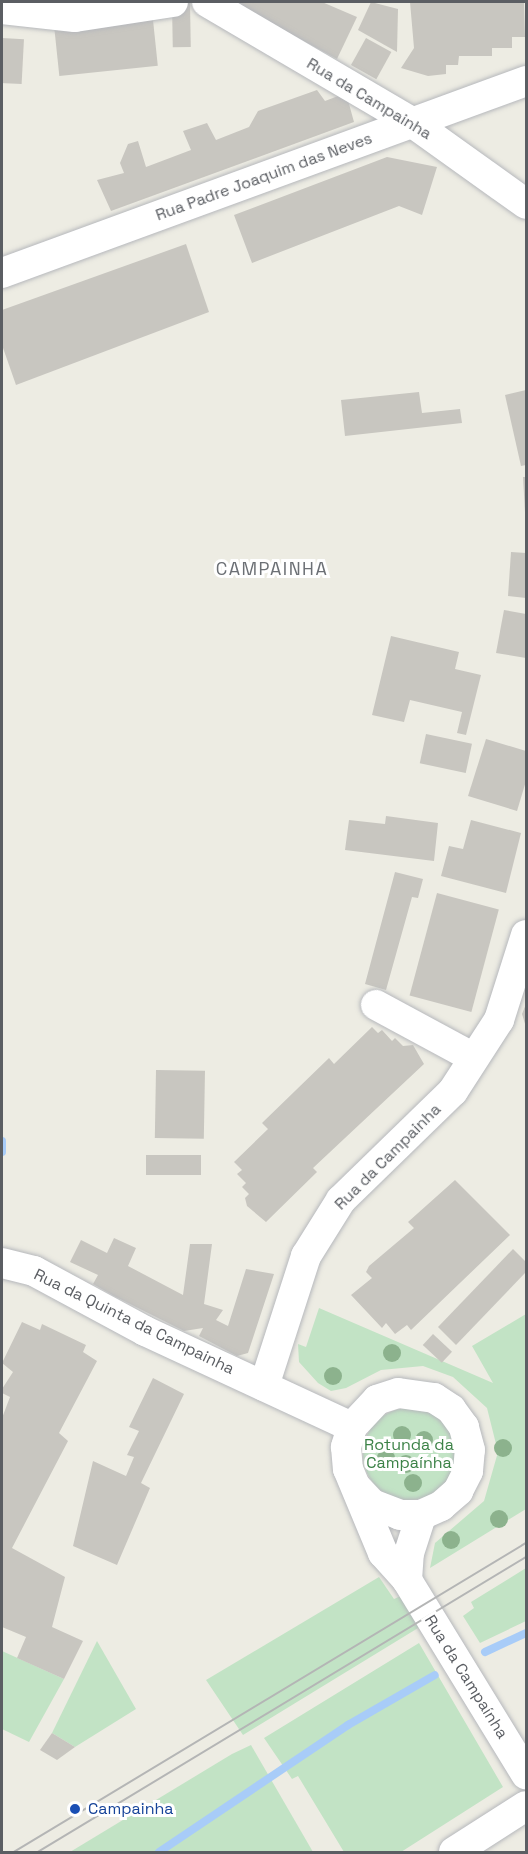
<!DOCTYPE html>
<html>
<head>
<meta charset="utf-8">
<style>
  body { margin:0 }
  #map { position:relative; width:528px; height:1854px; overflow:hidden; background:#edece3; font-family:"Space Grotesk",sans-serif }
  div>[style] { position:absolute }
  [style*='--x'] { left:calc(var(--x)*1px); top:calc(var(--y)*1px); width:calc(var(--w)*1px); rotate:calc(var(--a)*1deg) }
  .green>* { inset:0; background:#c2e3c5 }
  .round { border-radius:50% }
  .stream>* { height:8px; margin:-4px; padding:0 4px; transform-origin:4px; border-radius:4px; background:#a8ccf8 }
  .building>* { inset:0; background:#c8c6c0; transform-origin:0 0 }
  .roads { filter:drop-shadow(0 0 2px #b6b8bc) drop-shadow(0 0 2px #b6b8bc) }
  .minor>* { height:30px; margin:-15px; padding:0 15px; transform-origin:15px; border-radius:15px; background:#fff }
  .tram>* { height:1.5px; margin:-0.75px; padding:0 0.75px; transform-origin:0.75px; border-radius:0.75px; background:#b4b5b5 }
  .trees>* { width:18px; height:18px; margin:-9px; border-radius:50%; background:#8cb28d }
  .dots>* { width:16px; height:16px; translate:-50% -50%; box-sizing:border-box; border:3px solid #fff; border-radius:50% }
  span { translate:-50% -50%; white-space:nowrap; text-align:center; line-height:1.15; -webkit-text-stroke:6px #fff; paint-order:stroke }
  .street-label { font-size:16px; color:#5b5e63 }
  .park-label { font-size:16px; color:#3c8247 }
  .transit-label { font-size:16px; color:#164399 }
  .left { translate:0 -50%; text-align:left }
  .neighbourhood-label { font-size:18px; color:#6c7075; letter-spacing:1.5px }
  .frame { position:absolute; inset:0; border:3px solid #5b5e63; pointer-events:none }
</style>
</head>
<body>
<div id="map">
  <div class="green">
    <i style="clip-path:polygon(319px 1308px,493px 1383px,472px 1346px,526px 1314px,526px 1509px,430px 1568px,435px 1543px,484px 1501px,498px 1452px,487px 1408px,453px 1377px,423px 1366px,381px 1370px,346px 1388px,331px 1391px,318px 1383px,299px 1362px,298px 1344px,306px 1347px)"></i>
    <i class="round" style="left:363px;top:1408px;width:92px;height:92px"></i>
    <i style="clip-path:polygon(526px 1568px,526px 1621px,480px 1643px,463px 1616px,474px 1608px,471px 1602px)"></i>
    <i style="clip-path:polygon(379px 1577px,394px 1599px,403px 1595px,423px 1625px,243px 1735px,206px 1680px)"></i>
    <i style="clip-path:polygon(97px 1641px,136px 1709px,75px 1747px,52px 1733px)"></i>
    <i style="clip-path:polygon(419px 1643px,503px 1787px,401px 1852px,344px 1852px,298px 1776px,292px 1779px,264px 1738px)"></i>
    <i style="clip-path:polygon(2px 1651px,64px 1679px,29px 1742px,2px 1729px)"></i>
    <i style="clip-path:polygon(251px 1745px,313px 1852px,70px 1852px,232px 1754px)"></i>
  </div>
  <div class="stream">
    <i style="--x:2;--y:1141;--w:11;--a:90"></i>
    <i style="--x:485;--y:1652;--w:45;--a:-24.9"></i>
    <i style="--x:159;--y:1852;--w:228;--a:-33.9"></i>
    <i style="--x:348;--y:1725;--w:100;--a:-29.9"></i>
  </div>
  <div class="building">
    <i style="clip-path:polygon(232px 2px,322px 2px,357px 17px,337px 59px)"></i>
    <i style="clip-path:polygon(371px 2px,398px 9px,397px 52px,358px 30px)"></i>
    <i style="clip-path:polygon(410px 2px,524px 2px,525px 37px,512px 37px,512px 48px,492px 48px,492px 56px,459px 56px,458px 65px,446px 65px,446px 74px,428px 76px,401px 68px,414px 48px)"></i>
    <i style="left:190px;top:3px;width:44px;height:18px;rotate:89deg"></i>
    <i style="left:153px;top:20px;width:46px;height:99px;rotate:84deg"></i>
    <i style="left:2px;top:38px;width:22px;height:45px;rotate:3deg"></i>
    <i style="left:366px;top:38px;width:29px;height:31px;rotate:29deg"></i>
    <i style="clip-path:polygon(317px 90px,325px 101px,346px 93px,354px 122px,111px 211px,97px 180px,124px 173px,120px 163px,128px 144px,138px 141px,146px 167px,191px 150px,183px 131px,207px 123px,216px 140px,249px 127px,258px 111px)"></i>
    <i style="clip-path:polygon(387px 157px,437px 167px,422px 215px,399px 206px,252px 263px,234px 215px)"></i>
    <i style="clip-path:polygon(186px 244px,209px 312px,16px 385px,2px 345px,2px 310px)"></i>
    <i style="clip-path:polygon(526px 390px,526px 465px,521px 466px,505px 395px)"></i>
    <i style="clip-path:polygon(419px 392px,422px 413px,460px 409px,462px 423px,345px 436px,341px 400px)"></i>
    <i style="clip-path:polygon(523px 477px,526px 477px,526px 512px,525px 512px)"></i>
    <i style="clip-path:polygon(511px 552px,526px 553px,526px 598px,508px 596px)"></i>
    <i style="clip-path:polygon(504px 610px,526px 614px,526px 658px,496px 653px)"></i>
    <i style="clip-path:polygon(391px 636px,459px 652px,455px 669px,481px 675px,466px 735px,457px 733px,462px 712px,410px 700px,404px 722px,372px 715px)"></i>
    <i style="left:426px;top:734px;width:47px;height:30px;rotate:12deg"></i>
    <i style="clip-path:polygon(486px 739px,526px 751px,526px 781px,517px 811px,468px 796px)"></i>
    <i style="clip-path:polygon(386px 816px,438px 823px,434px 861px,345px 850px,349px 820px,385px 824px)"></i>
    <i style="clip-path:polygon(471px 820px,521px 833px,506px 893px,441px 876px,449px 846px,463px 849px)"></i>
    <i style="clip-path:polygon(395px 872px,423px 879px,418px 898px,412px 897px,386px 990px,365px 984px)"></i>
    <i style="left:437px;top:893px;width:64px;height:106px;rotate:15deg"></i>
    <i style="clip-path:polygon(526px 1004px,526px 1027px,522px 1014px)"></i>
    <i style="clip-path:polygon(372px 1027px,378px 1033px,382px 1030px,392px 1041px,395px 1038px,403px 1046px,413px 1045px,424px 1064px,313px 1168px,317px 1172px,266px 1222px,247px 1206px,245px 1198px,249px 1194px,242px 1187px,246px 1183px,237px 1174px,242px 1170px,234px 1162px,268px 1129px,262px 1123px,329px 1058px,334px 1064px)"></i>
    <i style="left:156px;top:1070px;width:49px;height:68px;rotate:1deg"></i>
    <i style="left:146px;top:1155px;width:55px;height:20px"></i>
    <i style="clip-path:polygon(455px 1180px,510px 1235px,411px 1330px,407px 1325px,395px 1334px,386px 1323px,382px 1328px,351px 1295px,372px 1278px,366px 1272px,369px 1266px,414px 1228px,408px 1222px)"></i>
    <i style="clip-path:polygon(114px 1238px,136px 1248px,128px 1266px,183px 1295px,190px 1244px,212px 1244px,204px 1304px,223px 1310px,216px 1320px,228px 1326px,246px 1269px,274px 1274px,248px 1353px,237px 1356px,199px 1336px,203px 1328px,184px 1331px,114px 1296px,93px 1284px,98px 1275px,70px 1262px,81px 1240px,107px 1253px)"></i>
    <i style="clip-path:polygon(513px 1249px,526px 1262px,526px 1272px,456px 1345px,438px 1327px)"></i>
    <i style="clip-path:polygon(22px 1322px,40px 1330px,42px 1324px,86px 1345px,83px 1352px,97px 1361px,59px 1433px,68px 1441px,12px 1548px,65px 1577px,52px 1627px,83px 1641px,64px 1679px,17px 1658px,26px 1637px,2px 1627px,2px 1418px,10px 1397px,2px 1393px,2px 1389px,13px 1372px,2px 1363px)"></i>
    <i style="left:433px;top:1334px;width:26px;height:15px;rotate:43deg"></i>
    <i style="clip-path:polygon(153px 1378px,184px 1394px,141px 1483px,150px 1488px,117px 1565px,73px 1546px,93px 1461px,126px 1476px,134px 1457px,127px 1455px,139px 1431px,129px 1427px)"></i>
    <i style="clip-path:polygon(52px 1733px,75px 1747px,57px 1760px,40px 1750px)"></i>
  </div>
  <div class="roads">
    <div class="minor">
      <i style="--x:207;--y:2;--w:239;--a:30.4"></i>
      <i style="--x:413;--y:123;--w:139;--a:35.6"></i>
      <i style="--x:2;--y:9;--w:73;--a:6.3"></i>
      <i style="--x:75;--y:17;--w:99;--a:-8.7"></i>
      <i style="--x:2;--y:273;--w:558;--a:-20.12"></i>
      <i style="--x:376;--y:1005;--w:111;--a:28.4"></i>
      <i style="--x:2;--y:1263;--w:33;--a:14"></i>
      <i style="--x:34;--y:1271;--w:126;--a:28.4"></i>
      <i style="--x:145;--y:1331;--w:228;--a:24.9"></i>
      <i style="--x:264;--y:1386;--w:137;--a:-72.1"></i>
      <i style="--x:306;--y:1256;--w:66;--a:-58"></i>
      <i style="--x:341;--y:1200;--w:156;--a:-44.2"></i>
      <i style="--x:453;--y:1091;--w:85;--a:-57.1"></i>
      <i style="--x:499;--y:1020;--w:89;--a:-72.4"></i>
      <i style="--x:357;--y:1488;--w:22;--a:47"></i>
      <i style="--x:372;--y:1504;--w:30;--a:21"></i>
      <i style="--x:400;--y:1515;--w:21;--a:0"></i>
      <i style="--x:421;--y:1515;--w:22;--a:-24"></i>
      <i style="--x:441;--y:1506;--w:23;--a:-41"></i>
      <i style="--x:458;--y:1491;--w:22;--a:-63"></i>
      <i style="--x:468;--y:1471;--w:21;--a:-85"></i>
      <i style="--x:470;--y:1450;--w:24;--a:-105"></i>
      <i style="--x:464;--y:1427;--w:22;--a:-126"></i>
      <i style="--x:451;--y:1409;--w:20;--a:-147"></i>
      <i style="--x:434;--y:1398;--w:36;--a:-172"></i>
      <i style="--x:398;--y:1393;--w:22;--a:162"></i>
      <i style="--x:377;--y:1400;--w:37;--a:133"></i>
      <i style="--x:352;--y:1427;--w:21;--a:107"></i>
      <i style="--x:346;--y:1447;--w:22;--a:85"></i>
      <i style="--x:348;--y:1469;--w:91;--a:67.4"></i>
      <i style="--x:383;--y:1553;--w:36;--a:48"></i>
      <i style="--x:407;--y:1580;--w:228;--a:58.5"></i>
      <i style="--x:407;--y:1580;--w:27;--a:-86"></i>
      <i style="--x:409;--y:1553;--w:40;--a:-72"></i>
      <i style="--x:454;--y:1852;--w:85;--a:-32.6"></i>
    </div>
  </div>
  <div class="tram">
    <i style="--x:14;--y:1852;--w:598;--a:-31.11"></i>
    <i style="--x:38;--y:1852;--w:570;--a:-31.15"></i>
  </div>
  <div class="trees">
    <i style="left:392px;top:1353px"></i>
    <i style="left:333px;top:1376px"></i>
    <i style="left:402px;top:1435px"></i>
    <i style="left:424px;top:1440px"></i>
    <i style="left:503px;top:1448px"></i>
    <i style="left:386px;top:1458px"></i>
    <i style="left:406px;top:1464px"></i>
    <i style="left:413px;top:1483px"></i>
    <i style="left:499px;top:1519px"></i>
    <i style="left:451px;top:1540px"></i>
  </div>
  <div class="dots">
    <i style="left:75px;top:1809px;background:#1a4fb4"></i>
  </div>
  <div class="street-label">
    <span style="left:369px;top:99px;rotate:31deg">Rua da Campainha</span>
    <span style="left:264px;top:177px;rotate:-20deg">Rua Padre Joaquim das Neves</span>
    <span style="left:388px;top:1157px;rotate:-45deg">Rua da Campainha</span>
    <span style="left:134px;top:1322px;rotate:26deg">Rua da Quinta da Campainha</span>
    <span style="left:466px;top:1677px;rotate:58deg">Rua da Campaínha</span>
  </div>
  <div class="park-label">
    <span style="left:409px;top:1454px">Rotunda da<br>Campaínha</span>
  </div>
  <div class="transit-label">
    <span class="left" style="left:88px;top:1809px">Campainha</span>
  </div>
  <div class="neighbourhood-label">
    <span style="left:272px;top:569px">CAMPAINHA</span>
  </div>
  <div class="frame"></div>
</div>
</body>
</html>
